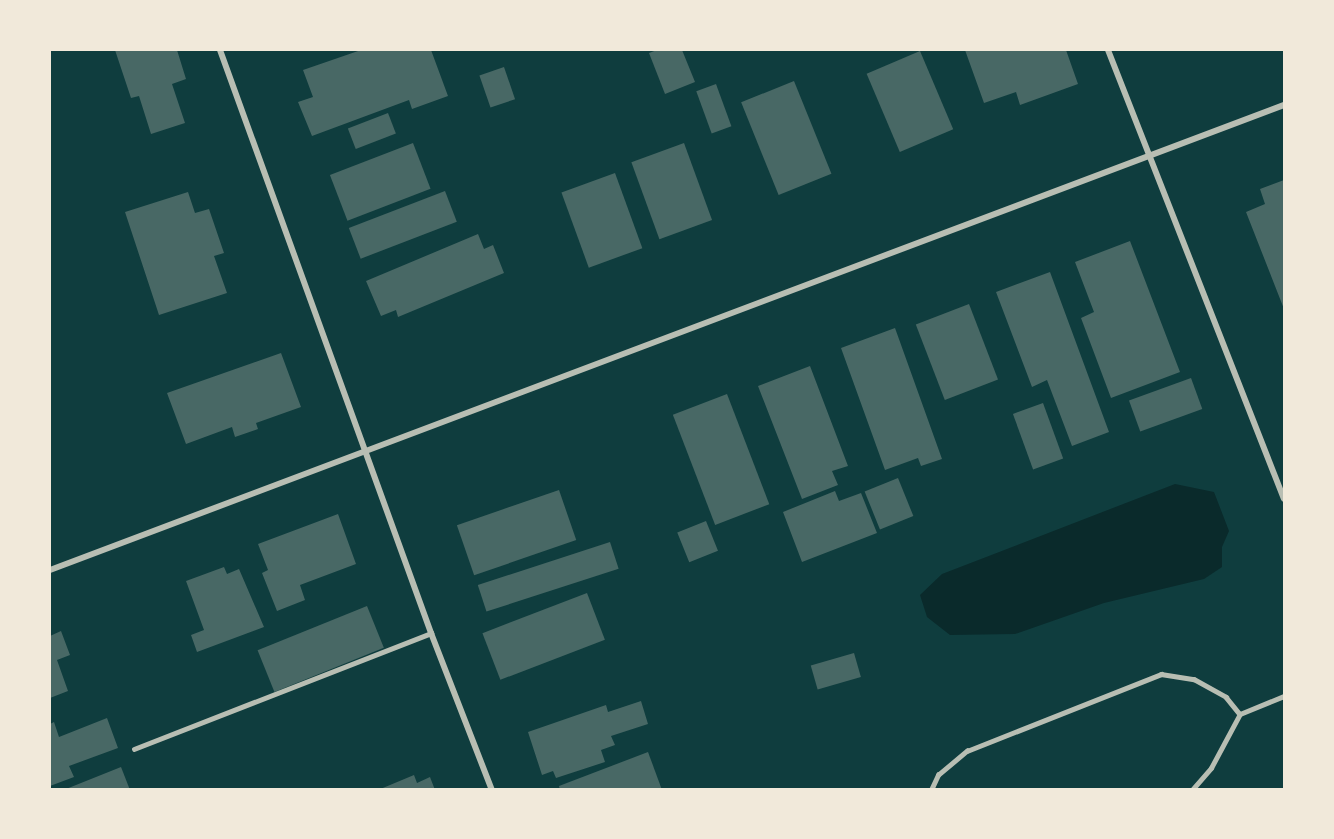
<!DOCTYPE html>
<html>
<head>
<meta charset="utf-8">
<style>
  body { margin:0 }
  #map { position:relative; width:1334px; height:839px; overflow:hidden; background:#0f3d3e; font-family:"Fira Sans",sans-serif }
  div>[style] { position:absolute }
  [style*='--x'] { left:calc(var(--x)*1px); top:calc(var(--y)*1px); width:calc(var(--w)*1px); rotate:calc(var(--a)*1deg) }
  .water>* { inset:0; background:#0a2a2b }
  .building>* { inset:0; background:#486865; transform-origin:0 0 }
  .service>* { height:4.5px; margin:-2.25px; padding:0 2.25px; transform-origin:2.25px; border-radius:2.25px; background:#b8beb3 }
  .minor>* { height:6px; margin:-3px; padding:0 3px; transform-origin:3px; border-radius:3px; background:#b8beb3 }
  span { translate:-50% -50%; white-space:nowrap; text-align:center; line-height:1.15; -webkit-text-stroke:6px #f1e9da; paint-order:stroke }
  .frame { position:absolute; inset:0; border:51px solid #f1e9da; pointer-events:none }
</style>
</head>
<body>
<div id="map">
  <div class="water">
    <i style="clip-path:polygon(1175px 484px,1214px 492px,1229px 531px,1222px 547px,1222px 567px,1204px 579px,1104px 603px,1015px 634px,950px 635px,927px 617px,920px 595px,942px 574px)"></i>
  </div>
  <div class="building">
    <i style="clip-path:polygon(115px 50px,177px 50px,186px 79px,172px 84px,185px 123px,151px 134px,139px 96px,131px 98px)"></i>
    <i style="clip-path:polygon(361px 50px,431px 50px,448px 96px,412px 109px,409px 100px,312px 136px,298px 102px,313px 97px,303px 70px)"></i>
    <i style="clip-path:polygon(657px 50px,682px 50px,695px 82px,665px 94px,649px 53px)"></i>
    <i style="clip-path:polygon(965px 50px,1066px 50px,1078px 84px,1020px 105px,1016px 92px,984px 103px)"></i>
    <i style="left:920px;top:51px;width:85px;height:58px;rotate:67deg"></i>
    <i style="left:504px;top:67px;width:34px;height:26px;rotate:71deg"></i>
    <i style="left:794px;top:81px;width:100px;height:57px;rotate:68deg"></i>
    <i style="left:716px;top:84px;width:45px;height:21px;rotate:70deg"></i>
    <i style="left:388px;top:113px;width:22px;height:43px;rotate:69deg"></i>
    <i style="left:413px;top:143px;width:49px;height:89px;rotate:69deg"></i>
    <i style="left:684px;top:143px;width:82px;height:56px;rotate:70deg"></i>
    <i style="left:615px;top:173px;width:80px;height:57px;rotate:70deg"></i>
    <i style="clip-path:polygon(1284px 180px,1284px 309px,1246px 212px,1265px 204px,1260px 189px)"></i>
    <i style="left:445px;top:191px;width:33px;height:103px;rotate:69deg"></i>
    <i style="clip-path:polygon(188px 192px,195px 213px,209px 209px,224px 253px,214px 256px,227px 293px,159px 315px,125px 212px)"></i>
    <i style="clip-path:polygon(478px 234px,484px 249px,493px 245px,504px 273px,398px 317px,396px 310px,381px 316px,366px 281px)"></i>
    <i style="clip-path:polygon(1130px 241px,1180px 372px,1111px 398px,1081px 318px,1094px 312px,1075px 262px)"></i>
    <i style="clip-path:polygon(1050px 272px,1109px 432px,1072px 446px,1047px 380px,1032px 387px,996px 292px)"></i>
    <i style="left:969px;top:304px;width:81px;height:57px;rotate:69deg"></i>
    <i style="clip-path:polygon(895px 328px,942px 459px,921px 466px,918px 458px,885px 470px,841px 348px)"></i>
    <i style="clip-path:polygon(281px 353px,301px 407px,256px 423px,258px 429px,235px 437px,232px 427px,186px 444px,167px 393px)"></i>
    <i style="clip-path:polygon(810px 366px,848px 466px,832px 471px,838px 485px,802px 499px,758px 386px)"></i>
    <i style="left:1191px;top:378px;width:33px;height:66px;rotate:70deg"></i>
    <i style="left:727px;top:394px;width:118px;height:58px;rotate:69deg"></i>
    <i style="left:1043px;top:403px;width:59px;height:32px;rotate:70deg"></i>
    <i style="left:898px;top:478px;width:41px;height:36px;rotate:68deg"></i>
    <i style="left:559px;top:490px;width:53px;height:108px;rotate:71deg"></i>
    <i style="clip-path:polygon(835px 491px,839px 501px,861px 493px,877px 533px,802px 562px,783px 512px)"></i>
    <i style="clip-path:polygon(338px 514px,356px 564px,300px 585px,305px 600px,277px 611px,262px 573px,268px 570px,258px 544px)"></i>
    <i style="left:706px;top:521px;width:32px;height:31px;rotate:68deg"></i>
    <i style="left:610px;top:542px;width:28px;height:139px;rotate:72deg"></i>
    <i style="clip-path:polygon(224px 567px,227px 574px,239px 569px,264px 627px,197px 652px,191px 635px,204px 630px,186px 581px)"></i>
    <i style="left:587px;top:593px;width:50px;height:112px;rotate:69deg"></i>
    <i style="left:367px;top:606px;width:45px;height:118px;rotate:68deg"></i>
    <i style="clip-path:polygon(61px 631px,70px 655px,57px 660px,68px 691px,50px 698px,50px 636px)"></i>
    <i style="left:854px;top:653px;width:25px;height:45px;rotate:74deg"></i>
    <i style="clip-path:polygon(641px 701px,648px 724px,611px 736px,615px 745px,601px 750px,605px 762px,556px 778px,553px 771px,542px 775px,528px 732px,606px 705px,608px 712px)"></i>
    <i style="clip-path:polygon(107px 718px,118px 748px,69px 766px,74px 777px,50px 786px,50px 724px,54px 722px,59px 737px)"></i>
    <i style="clip-path:polygon(648px 752px,662px 790px,560px 790px,559px 786px)"></i>
    <i style="clip-path:polygon(121px 767px,130px 790px,66px 790px,66px 789px)"></i>
    <i style="clip-path:polygon(414px 775px,417px 783px,430px 777px,435px 790px,378px 790px)"></i>
  </div>
  <div class="service">
    <i style="--x:134;--y:749;--w:319;--a:-21.3"></i>
    <i style="--x:931;--y:790;--w:17;--a:-65"></i>
    <i style="--x:938;--y:775;--w:38;--a:-40"></i>
    <i style="--x:967;--y:751;--w:209;--a:-21.6"></i>
    <i style="--x:1161;--y:674;--w:33;--a:9"></i>
    <i style="--x:1194;--y:679;--w:37;--a:29"></i>
    <i style="--x:1226;--y:697;--w:22;--a:51"></i>
    <i style="--x:1192;--y:790;--w:29;--a:-49"></i>
    <i style="--x:1211;--y:768;--w:61;--a:-61.8"></i>
    <i style="--x:1240;--y:714;--w:48;--a:-22.2"></i>
  </div>
  <div class="minor">
    <i style="--x:220;--y:50;--w:620;--a:70.1"></i>
    <i style="--x:431;--y:633;--w:168;--a:68.8"></i>
    <i style="--x:1108;--y:50;--w:482;--a:68.6"></i>
    <i style="--x:50;--y:570;--w:1319;--a:-20.65"></i>
  </div>
  <div class="frame"></div>
</div>
</body>
</html>
